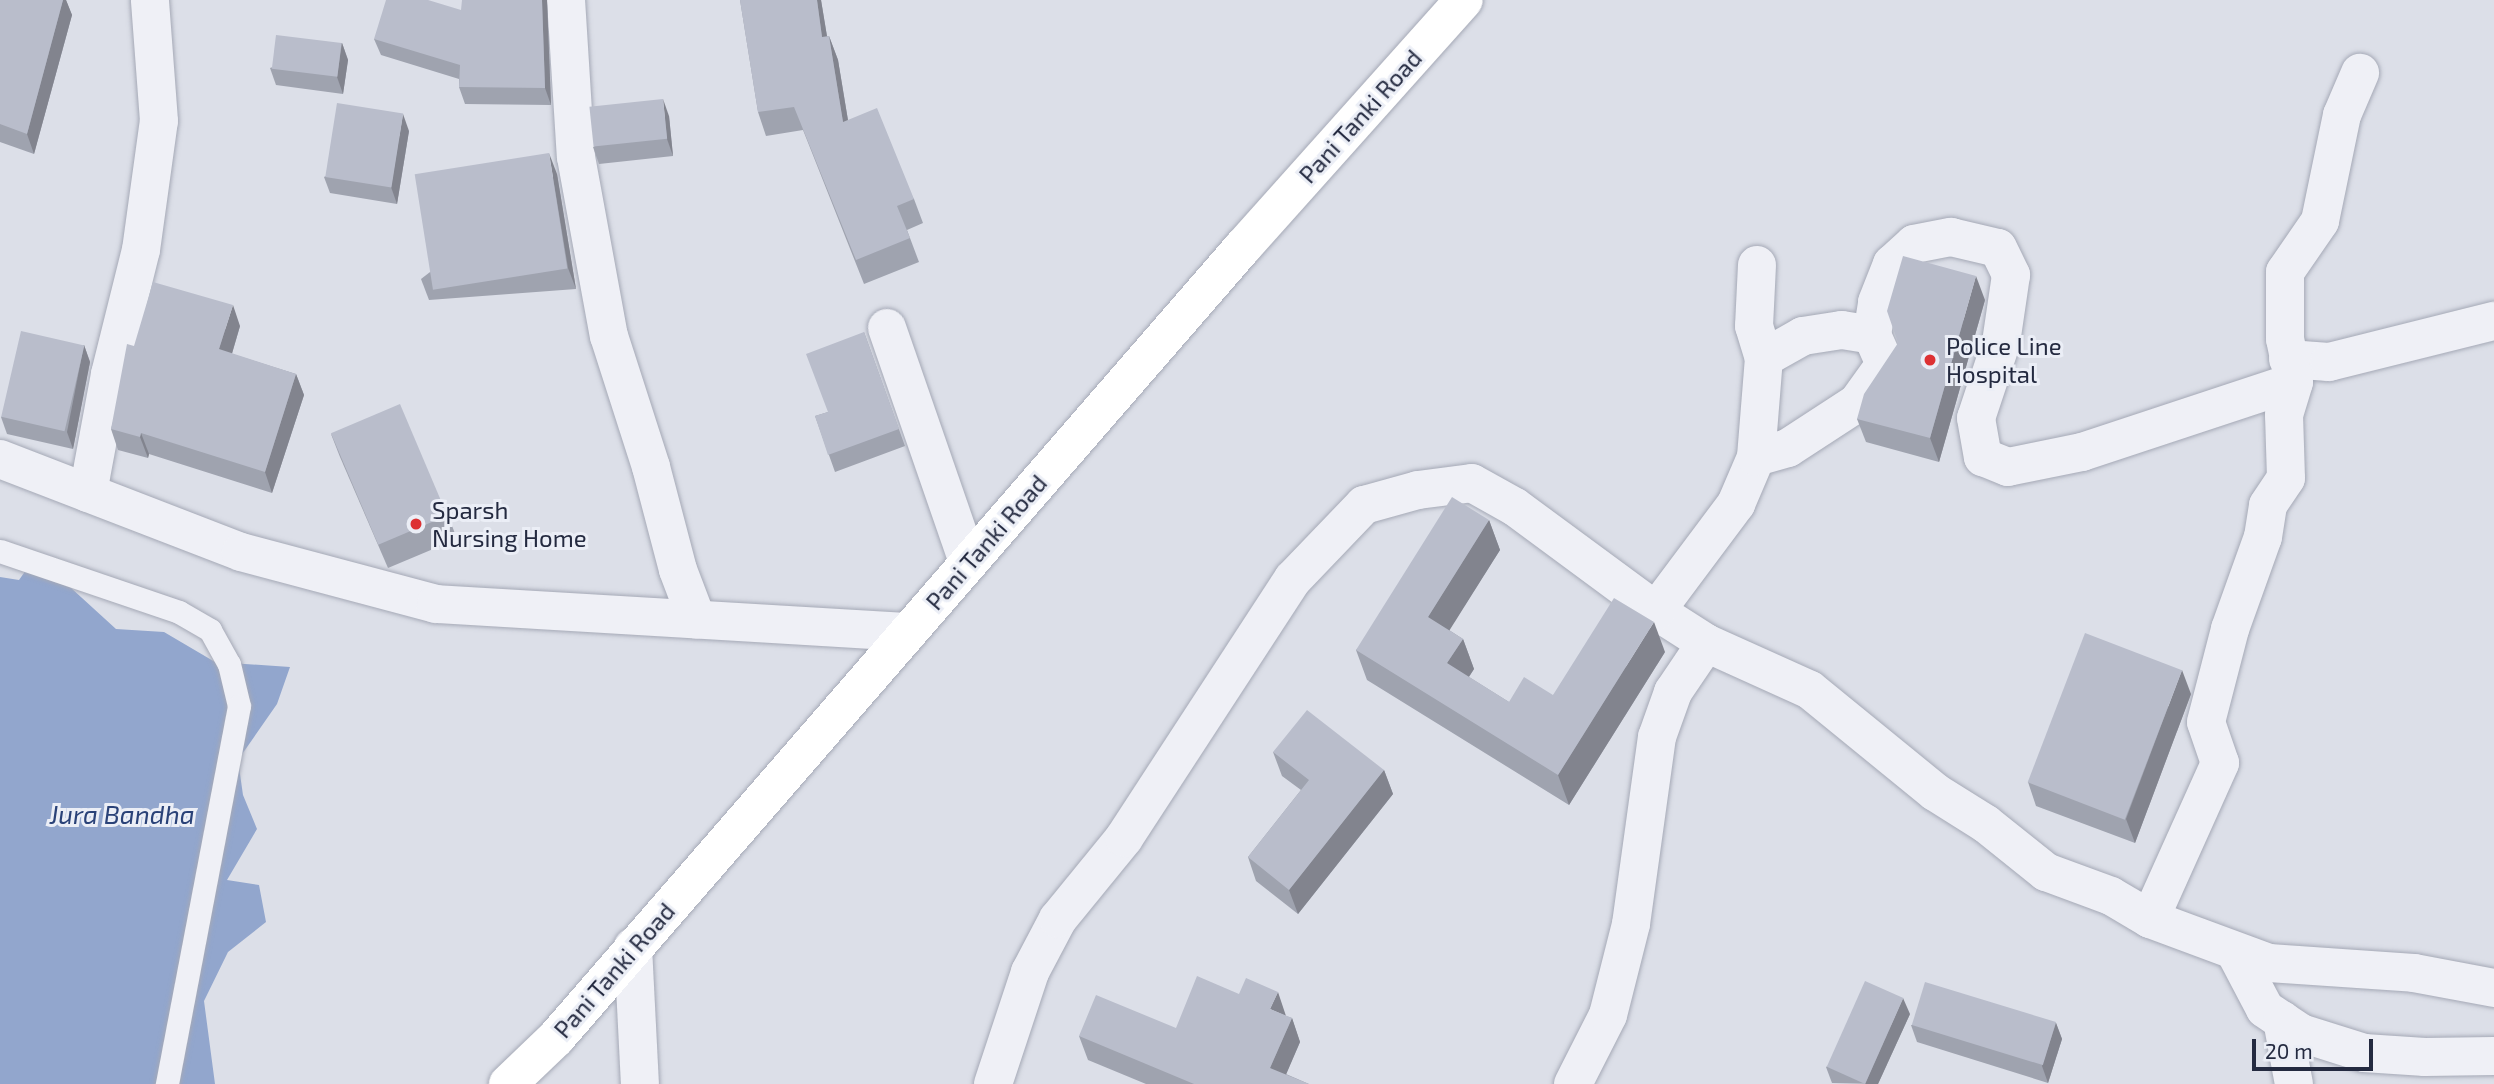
<!DOCTYPE html>
<html>
<head>
<meta charset="utf-8">
<style>
  body { margin:0 }
  #map { position:relative; width:2494px; height:1084px; overflow:hidden; background:#dcdfe8; font-family:"Exo 2",sans-serif }
  div>[style] { position:absolute }
  [style*='--x'] { left:calc(var(--x)*1px); top:calc(var(--y)*1px); width:calc(var(--w)*1px); rotate:calc(var(--a)*1deg) }
  .water>* { inset:0; background:#92a6cd }
  .roads { filter:drop-shadow(0 0 2px #a5a9b6) drop-shadow(0 0 2px #a5a9b6) }
  .lane>* { height:23px; margin:-11.5px; padding:0 11.5px; transform-origin:11.5px; border-radius:11.5px; background:#eff0f6 }
  .street>* { height:38px; margin:-19px; padding:0 19px; transform-origin:19px; border-radius:19px; background:#eff0f6 }
  .secondary>* { height:38px; margin:-19px; padding:0 19px; transform-origin:19px; border-radius:19px; background:#fff }
  .wall>* { inset:0; background:#9fa3af }
  .shaded-wall>* { inset:0; background:#82848e }
  .building>* { inset:0; background:#b9bdcb; transform-origin:0 0 }
  .dots>* { width:19px; height:19px; translate:-50% -50%; box-sizing:border-box; border:4px solid #ebeef6; border-radius:50% }
  span { translate:-50% -50%; white-space:nowrap; text-align:center; line-height:1.15; -webkit-text-stroke:6px #ebeef6; paint-order:stroke }
  .street-label { font-size:24px; color:#242a40 }
  .poi-label { font-size:24px; color:#242a40 }
  .left { translate:0 -50%; text-align:left }
  .water-label { font-size:26px; color:#2a4278; font-style:italic }
  .scale { position:absolute; left:2252px; top:1039px; width:121px; height:32px; box-sizing:border-box; border:4px solid #242a40; border-top:0; padding-left:9px; font-size:21px; line-height:24px; white-space:nowrap; color:#242a40; -webkit-text-stroke:5px #ebeef6; paint-order:stroke }
</style>
</head>
<body>
<div id="map">
  <div class="water">
    <i style="clip-path:polygon(36px 556px,116px 629px,164px 632px,215px 662px,290px 667px,277px 704px,238px 760px,243px 795px,257px 829px,227px 880px,259px 885px,266px 922px,228px 952px,204px 1001px,215px 1084px,0 1084px,0 577px,19px 580px)"></i>
  </div>
  <div class="roads">
    <div class="lane">
      <i style="--x:0;--y:551;--w:189;--a:18.8"></i>
      <i style="--x:179;--y:612;--w:36;--a:30"></i>
      <i style="--x:210;--y:630;--w:39;--a:61"></i>
      <i style="--x:229;--y:664;--w:43;--a:76.6"></i>
      <i style="--x:239;--y:706;--w:385;--a:100.8"></i>
    </div>
    <div class="street">
      <i style="--x:566;--y:0;--w:157;--a:86.4"></i>
      <i style="--x:576;--y:157;--w:182;--a:79.6"></i>
      <i style="--x:609;--y:336;--w:138;--a:72.2"></i>
      <i style="--x:651;--y:467;--w:106;--a:75.3"></i>
      <i style="--x:678;--y:570;--w:53;--a:69.2"></i>
      <i style="--x:1757;--y:265;--w:61;--a:92.8"></i>
      <i style="--x:1754;--y:326;--w:34;--a:73"></i>
      <i style="--x:887;--y:328;--w:248;--a:70.9"></i>
      <i style="--x:1872;--y:335;--w:33;--a:-81"></i>
      <i style="--x:1877;--y:302;--w:41;--a:-68.5"></i>
      <i style="--x:1892;--y:264;--w:30;--a:-42"></i>
      <i style="--x:1914;--y:244;--w:38;--a:-11"></i>
      <i style="--x:1951;--y:237;--w:48;--a:13.2"></i>
      <i style="--x:1998;--y:248;--w:30;--a:64"></i>
      <i style="--x:2011;--y:275;--w:69;--a:98.4"></i>
      <i style="--x:2001;--y:343;--w:79;--a:108.4"></i>
      <i style="--x:1976;--y:418;--w:40;--a:80"></i>
      <i style="--x:1983;--y:457;--w:27;--a:22"></i>
      <i style="--x:2008;--y:467;--w:76;--a:-11.5"></i>
      <i style="--x:2082;--y:452;--w:223;--a:-18.3"></i>
      <i style="--x:2294;--y:382;--w:44;--a:-101.8"></i>
      <i style="--x:2285;--y:339;--w:67;--a:-90"></i>
      <i style="--x:2285;--y:272;--w:62;--a:-55.5"></i>
      <i style="--x:2320;--y:221;--w:108;--a:-78.3"></i>
      <i style="--x:2342;--y:115;--w:46;--a:-66.8"></i>
      <i style="--x:2288;--y:359;--w:41;--a:4.2"></i>
      <i style="--x:2329;--y:362;--w:170;--a:-14"></i>
      <i style="--x:0;--y:459;--w:258;--a:21.1"></i>
      <i style="--x:241;--y:552;--w:202;--a:14.9"></i>
      <i style="--x:436;--y:604;--w:473;--a:3.4"></i>
      <i style="--x:88;--y:493;--w:121;--a:-79.5"></i>
      <i style="--x:110;--y:374;--w:128;--a:-76"></i>
      <i style="--x:141;--y:250;--w:130;--a:-82.1"></i>
      <i style="--x:159;--y:121;--w:121;--a:-94.3"></i>
      <i style="--x:1656;--y:611;--w:59;--a:32.6"></i>
      <i style="--x:1706;--y:643;--w:114;--a:24.3"></i>
      <i style="--x:1810;--y:690;--w:161;--a:39.2"></i>
      <i style="--x:1935;--y:792;--w:60;--a:32.1"></i>
      <i style="--x:1986;--y:824;--w:77;--a:38.7"></i>
      <i style="--x:2046;--y:872;--w:69;--a:20.3"></i>
      <i style="--x:2111;--y:896;--w:45;--a:30.5"></i>
      <i style="--x:2150;--y:919;--w:127;--a:20.3"></i>
      <i style="--x:2269;--y:963;--w:145;--a:3.9"></i>
      <i style="--x:2414;--y:973;--w:81;--a:10.6"></i>
      <i style="--x:2150;--y:919;--w:171;--a:-65.8"></i>
      <i style="--x:2220;--y:763;--w:43;--a:-108.9"></i>
      <i style="--x:2206;--y:722;--w:96;--a:-75.5"></i>
      <i style="--x:2230;--y:629;--w:98;--a:-70.3"></i>
      <i style="--x:2263;--y:537;--w:32;--a:-81"></i>
      <i style="--x:2268;--y:505;--w:32;--a:-56"></i>
      <i style="--x:2286;--y:478;--w:63;--a:-91.8"></i>
      <i style="--x:2284;--y:415;--w:34;--a:-73"></i>
      <i style="--x:633;--y:947;--w:137;--a:87.1"></i>
      <i style="--x:2235;--y:952;--w:64;--a:62.2"></i>
      <i style="--x:2265;--y:1009;--w:43;--a:33.7"></i>
      <i style="--x:2301;--y:1033;--w:66;--a:17.6"></i>
      <i style="--x:2364;--y:1053;--w:61;--a:3.8"></i>
      <i style="--x:2425;--y:1057;--w:69;--a:-0.8"></i>
      <i style="--x:2282;--y:1020;--w:65;--a:79.4"></i>
      <i style="--x:993;--y:1084;--w:118;--a:-71.7"></i>
      <i style="--x:1030;--y:972;--w:60;--a:-62.2"></i>
      <i style="--x:1058;--y:919;--w:104;--a:-50.8"></i>
      <i style="--x:1124;--y:838;--w:309;--a:-56.9"></i>
      <i style="--x:1293;--y:579;--w:103;--a:-46.2"></i>
      <i style="--x:1364;--y:505;--w:56;--a:-15.5"></i>
      <i style="--x:1418;--y:490;--w:54;--a:-7.4"></i>
      <i style="--x:1472;--y:483;--w:49;--a:29.2"></i>
      <i style="--x:1515;--y:507;--w:175;--a:36.4"></i>
      <i style="--x:1656;--y:611;--w:134;--a:-53.2"></i>
      <i style="--x:1736;--y:504;--w:51;--a:-66.9"></i>
      <i style="--x:1756;--y:457;--w:99;--a:-85.4"></i>
      <i style="--x:1764;--y:358;--w:45;--a:-29.4"></i>
      <i style="--x:1803;--y:336;--w:39;--a:-9"></i>
      <i style="--x:1842;--y:330;--w:30;--a:9"></i>
      <i style="--x:1872;--y:335;--w:32;--a:66"></i>
      <i style="--x:1885;--y:364;--w:48;--a:125.7"></i>
      <i style="--x:1857;--y:403;--w:82;--a:146.9"></i>
      <i style="--x:1788;--y:448;--w:33;--a:164"></i>
      <i style="--x:1573;--y:1084;--w:77;--a:-63.1"></i>
      <i style="--x:1608;--y:1015;--w:94;--a:-75.8"></i>
      <i style="--x:1631;--y:924;--w:189;--a:-82.1"></i>
      <i style="--x:1657;--y:737;--w:48;--a:-70.4"></i>
      <i style="--x:1673;--y:692;--w:59;--a:-56"></i>
    </div>
    <div class="secondary">
      <i style="--x:508;--y:1084;--w:66;--a:-43.8"></i>
      <i style="--x:556;--y:1038;--w:1048;--a:-49.03"></i>
      <i style="--x:1243;--y:247;--w:331;--a:-48.2"></i>
    </div>
  </div>
  <div class="wall">
    <i style="clip-path:polygon(0 0,66px 0,72px 15px,34px 154px,0 142px)"></i>
    <i style="clip-path:polygon(547px 0,551px 105px,465px 104px,459px 87px,459px 79px,381px 55px,374px 39px,461px 10px)"></i>
    <i style="clip-path:polygon(740px 0,821px 0,827px 36px,829px 36px,838px 60px,848px 120px,914px 199px,923px 223px,907px 230px,919px 262px,864px 284px,803px 130px,766px 136px,758px 112px)"></i>
    <i style="clip-path:polygon(342px 43px,348px 60px,343px 94px,276px 85px,270px 68px)"></i>
    <i style="clip-path:polygon(669px 116px,673px 156px,599px 164px,593px 147px)"></i>
    <i style="clip-path:polygon(409px 131px,397px 204px,330px 193px,324px 177px)"></i>
    <i style="clip-path:polygon(557px 174px,576px 289px,429px 300px,421px 279px)"></i>
    <i style="clip-path:polygon(1985px 300px,1939px 462px,1866px 442px,1857px 419px)"></i>
    <i style="clip-path:polygon(240px 326px,232px 354px,296px 374px,304px 395px,272px 493px,149px 454px,148px 458px,118px 450px,111px 429px,134px 346px)"></i>
    <i style="clip-path:polygon(864px 332px,905px 446px,835px 472px,815px 416px,828px 412px)"></i>
    <i style="clip-path:polygon(84px 345px,90px 362px,73px 449px,7px 434px,1px 417px)"></i>
    <i style="clip-path:polygon(331px 434px,448px 515px,457px 539px,388px 568px,340px 457px)"></i>
    <i style="clip-path:polygon(1489px 520px,1500px 550px,1449px 630px,1463px 639px,1474px 669px,1469px 677px,1509px 702px,1553px 695px,1665px 652px,1569px 805px,1367px 680px,1356px 650px)"></i>
    <i style="clip-path:polygon(2191px 694px,2135px 843px,2036px 806px,2028px 782px)"></i>
    <i style="clip-path:polygon(1273px 752px,1384px 770px,1393px 794px,1298px 914px,1256px 881px,1248px 857px,1301px 790px,1282px 776px)"></i>
    <i style="clip-path:polygon(1910px 1014px,1878px 1084px,1832px 1083px,1826px 1067px)"></i>
    <i style="clip-path:polygon(1286px 1016px,1292px 1018px,1300px 1042px,1286px 1074px,1309px 1084px,1146px 1084px,1088px 1060px,1079px 1036px,1176px 1028px)"></i>
    <i style="clip-path:polygon(2056px 1023px,2062px 1039px,2048px 1083px,1917px 1042px,1911px 1025px)"></i>
  </div>
  <div class="shaded-wall">
    <i style="clip-path:polygon(63px 0,66px 0,72px 15px,34px 154px,27px 134px)"></i>
    <i style="clip-path:polygon(542px 0,547px 0,551px 105px,545px 88px)"></i>
    <i style="clip-path:polygon(817px 0,821px 0,831px 61px,822px 37px)"></i>
    <i style="clip-path:polygon(829px 36px,838px 60px,852px 145px,843px 122px)"></i>
    <i style="clip-path:polygon(342px 43px,348px 60px,343px 94px,337px 77px)"></i>
    <i style="clip-path:polygon(663px 99px,669px 116px,673px 156px,667px 139px)"></i>
    <i style="clip-path:polygon(403px 114px,409px 131px,397px 204px,391px 187px)"></i>
    <i style="clip-path:polygon(549px 153px,557px 174px,576px 289px,568px 268px)"></i>
    <i style="clip-path:polygon(1976px 276px,1985px 300px,1939px 462px,1930px 438px)"></i>
    <i style="clip-path:polygon(233px 305px,240px 326px,227px 370px,219px 349px)"></i>
    <i style="clip-path:polygon(84px 345px,90px 362px,73px 449px,67px 432px)"></i>
    <i style="clip-path:polygon(296px 374px,304px 395px,272px 493px,265px 472px)"></i>
    <i style="clip-path:polygon(141px 433px,149px 454px,148px 458px,140px 437px)"></i>
    <i style="clip-path:polygon(1489px 520px,1500px 550px,1439px 647px,1428px 617px)"></i>
    <i style="clip-path:polygon(1654px 622px,1665px 652px,1569px 805px,1558px 775px)"></i>
    <i style="clip-path:polygon(1463px 639px,1474px 669px,1458px 693px,1447px 663px)"></i>
    <i style="clip-path:polygon(2182px 670px,2191px 694px,2135px 843px,2126px 819px)"></i>
    <i style="clip-path:polygon(1384px 770px,1393px 794px,1298px 914px,1289px 890px)"></i>
    <i style="clip-path:polygon(1278px 992px,1286px 1016px,1270px 1009px)"></i>
    <i style="clip-path:polygon(1903px 998px,1910px 1014px,1878px 1084px,1865px 1084px)"></i>
    <i style="clip-path:polygon(1292px 1018px,1300px 1042px,1282px 1084px,1270px 1068px)"></i>
    <i style="clip-path:polygon(2056px 1023px,2062px 1039px,2048px 1083px,2042px 1066px)"></i>
  </div>
  <div class="building">
    <i style="clip-path:polygon(0 0,63px 0,27px 134px,0 124px)"></i>
    <i style="clip-path:polygon(386px 0,428px 0,461px 10px,462px 0,542px 0,545px 88px,459px 87px,460px 65px,374px 39px)"></i>
    <i style="clip-path:polygon(740px 0,817px 0,822px 37px,829px 36px,843px 122px,877px 108px,914px 199px,897px 206px,910px 238px,856px 260px,794px 107px,758px 112px)"></i>
    <i style="left:276px;top:35px;width:66px;height:34px;rotate:7deg"></i>
    <i style="left:663px;top:99px;width:40px;height:74px;rotate:84deg"></i>
    <i style="left:337px;top:103px;width:67px;height:75px;rotate:9deg"></i>
    <i style="left:549px;top:153px;width:117px;height:136px;rotate:81deg"></i>
    <i style="clip-path:polygon(1903px 256px,1976px 276px,1930px 438px,1857px 419px,1864px 394px,1898px 343px,1887px 311px)"></i>
    <i style="clip-path:polygon(153px 282px,233px 305px,219px 349px,296px 374px,265px 472px,141px 433px,140px 437px,111px 429px,127px 344px,134px 346px)"></i>
    <i style="left:21px;top:331px;width:65px;height:88px;rotate:13deg"></i>
    <i style="clip-path:polygon(864px 332px,899px 429px,828px 455px,815px 416px,828px 412px,806px 354px)"></i>
    <i style="left:400px;top:404px;width:121px;height:75px;rotate:67deg"></i>
    <i style="clip-path:polygon(1452px 497px,1489px 520px,1428px 617px,1463px 639px,1447px 663px,1509px 702px,1524px 677px,1553px 695px,1614px 598px,1654px 622px,1558px 775px,1356px 650px)"></i>
    <i style="left:2085px;top:633px;width:104px;height:160px;rotate:21deg"></i>
    <i style="clip-path:polygon(1307px 710px,1384px 770px,1289px 890px,1248px 857px,1309px 780px,1273px 752px)"></i>
    <i style="clip-path:polygon(1197px 976px,1239px 994px,1246px 978px,1278px 992px,1270px 1009px,1292px 1018px,1270px 1068px,1309px 1084px,1194px 1084px,1079px 1036px,1096px 995px,1176px 1028px)"></i>
    <i style="left:1865px;top:981px;width:42px;height:94px;rotate:24deg"></i>
    <i style="left:1925px;top:982px;width:137px;height:45px;rotate:17deg"></i>
  </div>
  <div class="dots">
    <i style="left:1930px;top:360px;background:#dd3133"></i>
    <i style="left:416px;top:524px;background:#dd3133"></i>
  </div>
  <div class="street-label">
    <span style="left:1360px;top:116px;rotate:-48deg">Pani Tanki Road</span>
    <span style="left:986px;top:542px;rotate:-49deg">Pani Tanki Road</span>
    <span style="left:614px;top:970px;rotate:-49deg">Pani Tanki Road</span>
  </div>
  <div class="poi-label">
    <span class="left" style="left:1946px;top:360px">Police Line<br>Hospital</span>
    <span class="left" style="left:432px;top:524px">Sparsh<br>Nursing Home</span>
  </div>
  <div class="water-label">
    <span style="left:122px;top:814px">Jura Bandha</span>
  </div>
  <div class="scale">20 m</div>
</div>
</body>
</html>
